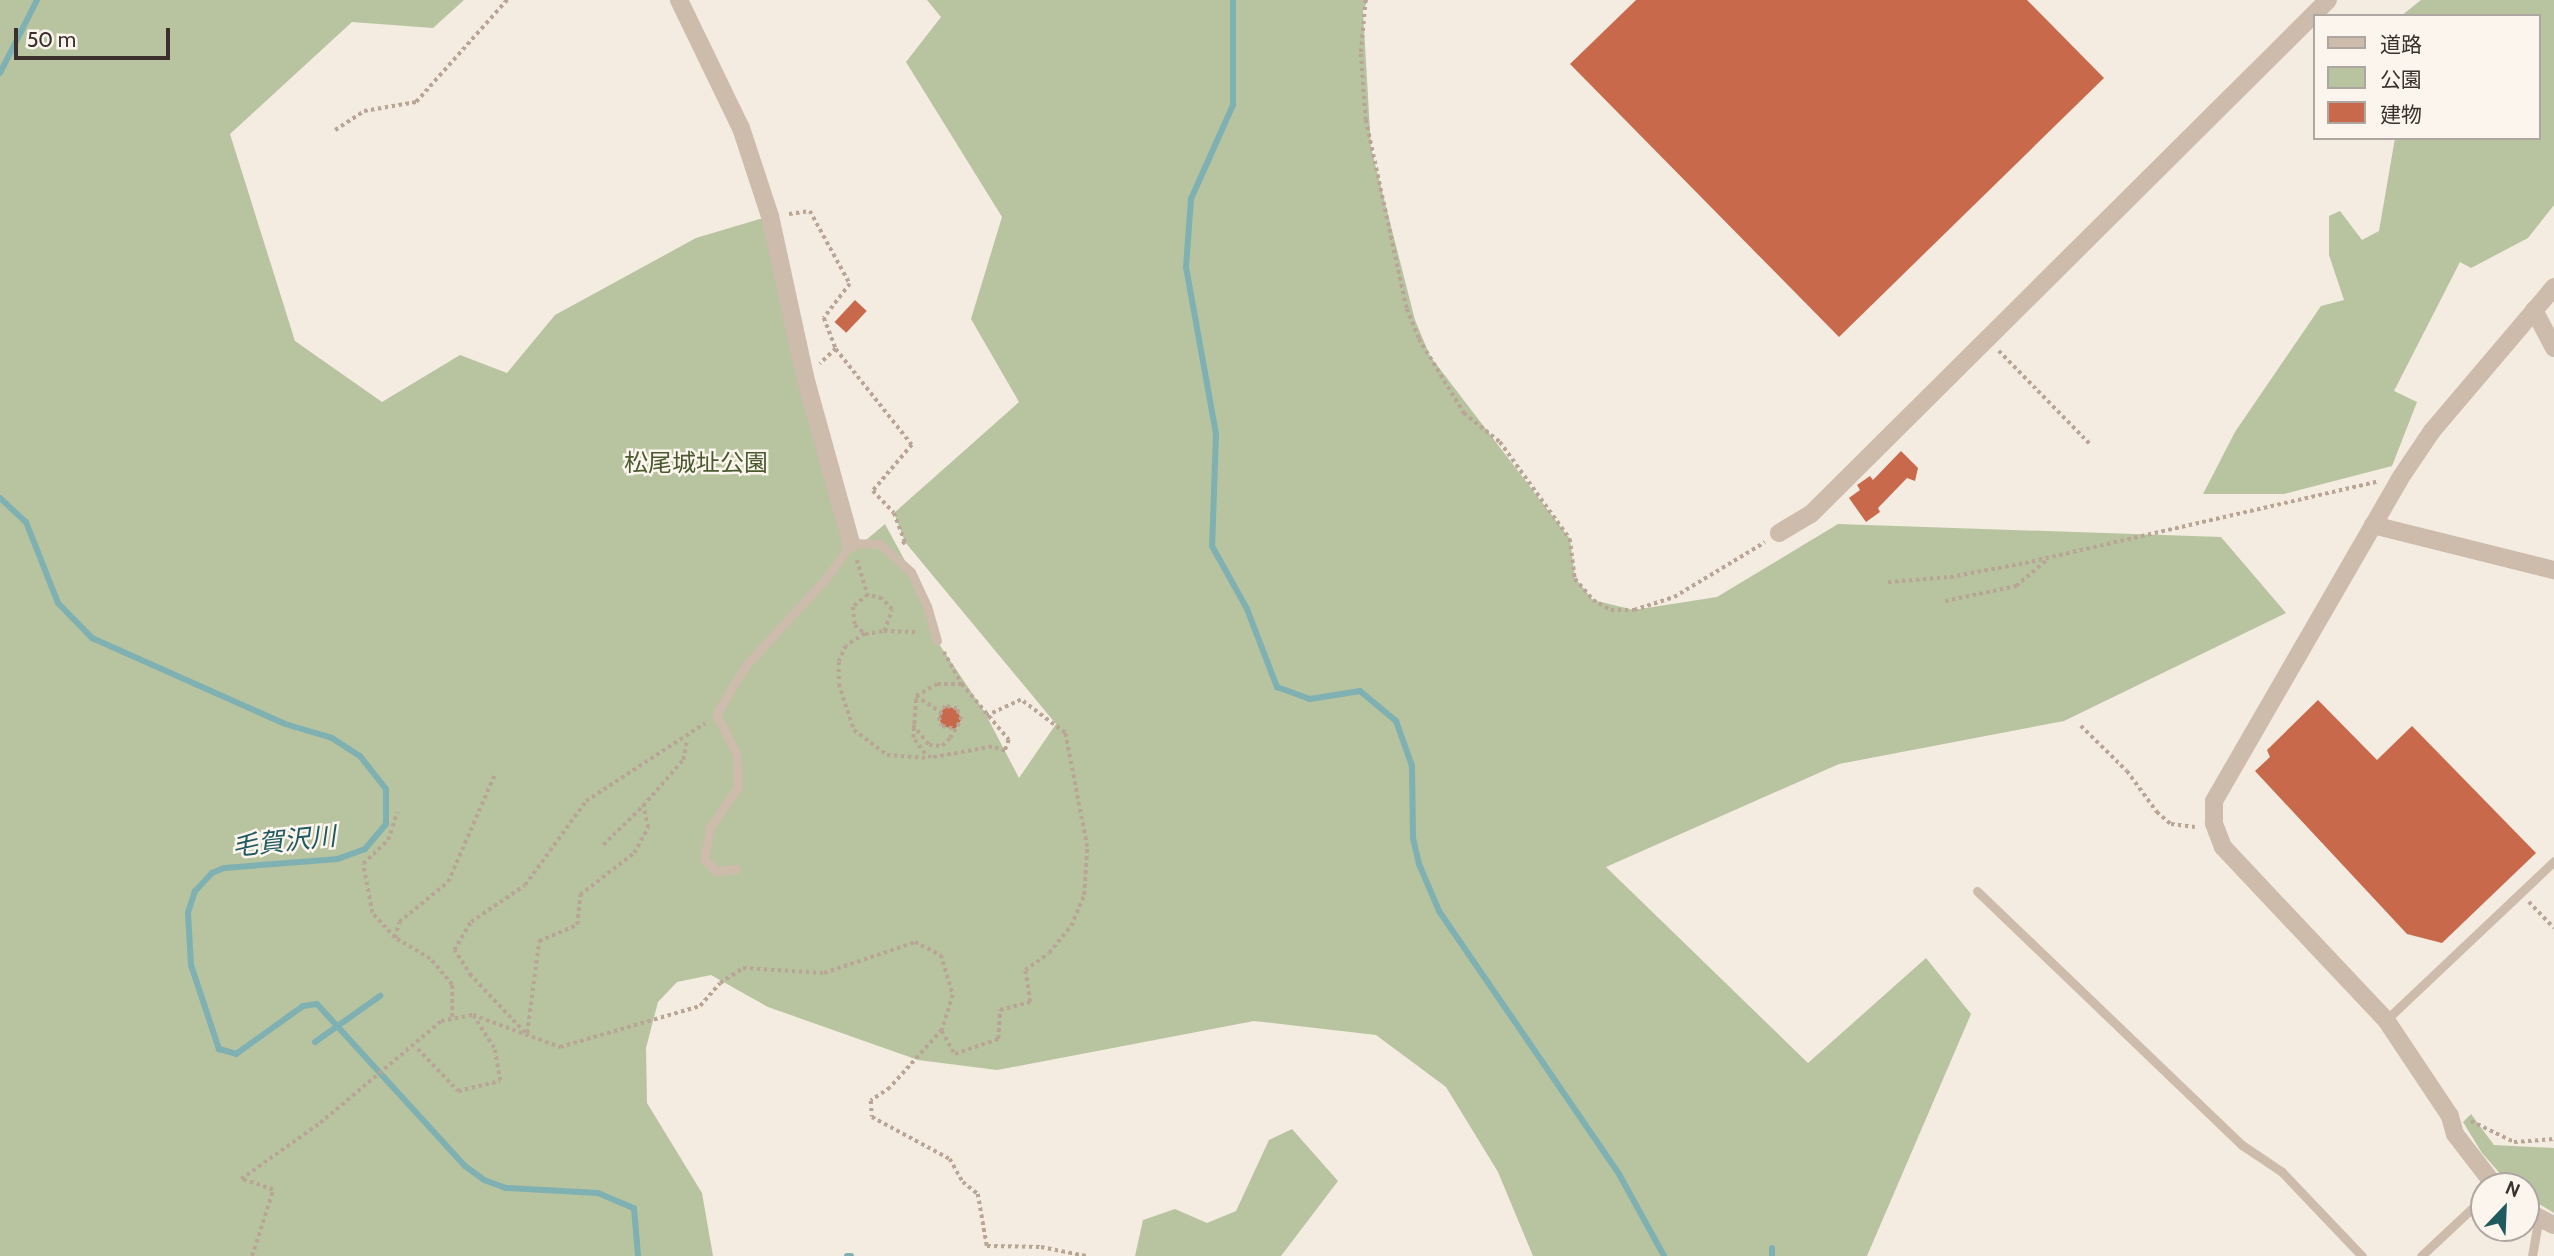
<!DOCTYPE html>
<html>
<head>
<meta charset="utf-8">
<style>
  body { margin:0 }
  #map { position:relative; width:2554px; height:1256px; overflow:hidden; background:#f4ebe1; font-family:Cabin,"Noto Sans JP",sans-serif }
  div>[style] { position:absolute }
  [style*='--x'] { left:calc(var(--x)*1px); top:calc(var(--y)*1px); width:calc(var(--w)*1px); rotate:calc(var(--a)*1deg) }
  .green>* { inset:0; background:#b8c4a0 }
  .stream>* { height:6px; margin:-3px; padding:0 3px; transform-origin:3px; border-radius:3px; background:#7fb0b2 }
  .building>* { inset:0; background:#c8694b; transform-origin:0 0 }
  .path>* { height:3.5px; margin-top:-1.75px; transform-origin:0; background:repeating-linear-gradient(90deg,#b9a596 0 3.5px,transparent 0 7px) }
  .service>* { height:9px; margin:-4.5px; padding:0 4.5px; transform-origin:4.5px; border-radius:4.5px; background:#cdbbac }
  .minor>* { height:18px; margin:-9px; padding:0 9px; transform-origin:9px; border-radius:9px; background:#cdbbac }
  .tertiary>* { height:18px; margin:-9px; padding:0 9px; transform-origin:9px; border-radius:9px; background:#cdbbac }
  span { translate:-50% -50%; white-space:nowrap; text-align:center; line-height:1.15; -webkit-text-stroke:5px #fbf5ee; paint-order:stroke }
  .park-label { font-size:24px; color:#4a5a2e }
  .water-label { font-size:26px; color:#1f5a5e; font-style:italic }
  .legend { position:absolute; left:2313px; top:14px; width:228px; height:126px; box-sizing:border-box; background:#fbf5ee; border:2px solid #aea6a0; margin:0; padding:9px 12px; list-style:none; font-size:21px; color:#3b302b }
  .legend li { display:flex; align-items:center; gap:14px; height:35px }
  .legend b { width:35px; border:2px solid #aea6a0 }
  .north { position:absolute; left:2470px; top:1172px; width:70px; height:70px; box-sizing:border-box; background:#fbf5ee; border:2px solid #aea6a0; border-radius:50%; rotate:23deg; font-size:19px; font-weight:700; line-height:28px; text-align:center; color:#3b302b }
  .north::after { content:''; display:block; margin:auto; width:24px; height:32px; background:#1f5a5e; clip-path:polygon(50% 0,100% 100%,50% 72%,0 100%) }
  .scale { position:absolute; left:14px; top:28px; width:156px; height:32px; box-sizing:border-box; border:4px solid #3b302b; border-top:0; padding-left:9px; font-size:21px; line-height:24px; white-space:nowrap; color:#3b302b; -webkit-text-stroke:5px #fbf5ee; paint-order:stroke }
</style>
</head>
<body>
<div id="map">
  <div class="green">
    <i style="clip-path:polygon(0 0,464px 0,433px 28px,352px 22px,230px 134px,295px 341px,382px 402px,460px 355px,507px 373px,555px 315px,696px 238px,770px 216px,851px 543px,866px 540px,885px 524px,911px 572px,937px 641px,984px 711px,1019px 778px,1056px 724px,905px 542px,894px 513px,1019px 402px,971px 319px,1002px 217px,906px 62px,941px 17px,927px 0,1368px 0,1363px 11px,1371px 148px,1415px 320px,1430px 356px,1570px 539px,1575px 578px,1593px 600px,1634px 610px,1717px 597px,1838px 524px,2221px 537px,2286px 613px,2064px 721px,1839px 764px,1606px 867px,1808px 1063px,1926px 958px,1971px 1014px,1867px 1256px,1533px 1256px,1498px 1172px,1446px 1087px,1376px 1035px,1254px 1021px,997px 1070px,918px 1060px,768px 1007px,711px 975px,677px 982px,658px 1002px,646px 1048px,647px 1103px,702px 1193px,713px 1256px,0 1256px)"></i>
    <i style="clip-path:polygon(2421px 0,2554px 0,2554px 205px,2528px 238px,2471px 268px,2460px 262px,2394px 391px,2417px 402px,2392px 466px,2284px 494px,2203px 494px,2235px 432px,2321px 306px,2344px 300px,2329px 255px,2329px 216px,2340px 211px,2362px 240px,2379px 231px,2395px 138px,2538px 138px,2538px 16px,2401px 16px)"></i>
    <i style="clip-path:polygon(2471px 1114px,2494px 1145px,2554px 1148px,2554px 1213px,2526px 1196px,2526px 1186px,2511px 1186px,2482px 1153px,2463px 1122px)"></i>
    <i style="clip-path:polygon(1292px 1129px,1338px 1181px,1281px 1256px,1135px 1256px,1143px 1220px,1175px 1209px,1207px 1223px,1236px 1211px,1269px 1140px)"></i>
  </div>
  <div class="stream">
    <i style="--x:1233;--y:0;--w:105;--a:90"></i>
    <i style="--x:1233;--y:105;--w:103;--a:114.1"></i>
    <i style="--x:1191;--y:199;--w:68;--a:94.2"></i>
    <i style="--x:1186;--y:267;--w:170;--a:79.8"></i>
    <i style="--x:1216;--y:434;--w:112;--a:92"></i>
    <i style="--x:1212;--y:546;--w:72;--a:60.9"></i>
    <i style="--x:1247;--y:609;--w:84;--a:69"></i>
    <i style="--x:1277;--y:687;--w:35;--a:20"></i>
    <i style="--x:1310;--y:699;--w:51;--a:-9.1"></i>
    <i style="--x:1360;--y:691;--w:47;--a:39.8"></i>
    <i style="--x:1396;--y:721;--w:48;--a:70.4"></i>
    <i style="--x:1412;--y:766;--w:72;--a:89.2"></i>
    <i style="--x:1413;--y:838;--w:27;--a:77"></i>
    <i style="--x:1419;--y:864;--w:51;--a:66.9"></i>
    <i style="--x:1439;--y:911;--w:319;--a:55.6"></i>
    <i style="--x:1619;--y:1174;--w:94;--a:61.2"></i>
    <i style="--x:0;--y:73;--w:82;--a:-63.1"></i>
    <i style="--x:0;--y:498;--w:35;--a:43"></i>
    <i style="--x:26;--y:522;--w:87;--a:68.4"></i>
    <i style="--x:58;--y:603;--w:49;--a:45.8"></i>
    <i style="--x:92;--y:638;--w:211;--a:24"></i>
    <i style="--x:285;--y:724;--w:49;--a:16.6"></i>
    <i style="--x:332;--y:738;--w:33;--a:33"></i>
    <i style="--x:360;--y:756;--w:42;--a:51.8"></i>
    <i style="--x:386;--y:789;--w:35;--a:90"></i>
    <i style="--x:386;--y:824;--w:33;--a:130"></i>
    <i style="--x:365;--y:849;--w:29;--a:160"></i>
    <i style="--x:338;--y:859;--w:114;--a:175.5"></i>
    <i style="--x:224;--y:868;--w:13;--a:157"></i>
    <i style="--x:212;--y:873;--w:25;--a:133"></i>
    <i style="--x:195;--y:891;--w:23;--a:108"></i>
    <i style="--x:188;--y:913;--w:52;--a:86.7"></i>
    <i style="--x:191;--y:965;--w:89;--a:71.6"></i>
    <i style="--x:219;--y:1049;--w:18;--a:16"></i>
    <i style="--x:236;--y:1054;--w:82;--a:-35.6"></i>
    <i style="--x:303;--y:1006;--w:14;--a:-8"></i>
    <i style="--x:317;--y:1004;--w:219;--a:47.6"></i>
    <i style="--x:465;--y:1166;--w:24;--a:36"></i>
    <i style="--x:484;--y:1180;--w:23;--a:20"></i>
    <i style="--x:506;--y:1188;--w:92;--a:3.1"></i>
    <i style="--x:598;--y:1193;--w:39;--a:23"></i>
    <i style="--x:634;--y:1208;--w:48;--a:85.2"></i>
    <i style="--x:315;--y:1042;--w:80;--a:-35.3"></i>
    <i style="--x:1772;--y:1248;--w:8;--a:90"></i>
    <i style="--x:847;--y:1256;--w:4;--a:0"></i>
  </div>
  <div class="building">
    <i style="clip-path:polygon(1636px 0,2027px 0,2104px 78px,1839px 337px,1570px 64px)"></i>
    <i style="left:855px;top:300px;width:16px;height:30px;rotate:43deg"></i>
    <i style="clip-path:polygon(1901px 451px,1918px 468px,1915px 481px,1907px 478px,1878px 508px,1880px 512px,1866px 522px,1849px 498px,1860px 490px,1857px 485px,1870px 476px,1873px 480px)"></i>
    <i style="clip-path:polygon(2318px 700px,2377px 760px,2412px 726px,2536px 853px,2442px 943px,2407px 934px,2255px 771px,2270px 757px,2267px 750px)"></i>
    <i style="clip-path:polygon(945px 706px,957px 709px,961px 720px,955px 729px,942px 726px,939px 717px)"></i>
  </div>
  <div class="path">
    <i style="--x:1366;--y:0;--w:54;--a:95.3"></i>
    <i style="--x:1361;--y:54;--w:66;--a:85.7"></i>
    <i style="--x:1366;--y:120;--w:193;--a:77.8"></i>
    <i style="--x:1407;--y:309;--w:32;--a:68"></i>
    <i style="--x:1419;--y:339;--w:87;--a:58.7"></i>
    <i style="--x:1464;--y:413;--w:46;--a:38.9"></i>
    <i style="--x:1500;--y:442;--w:120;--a:54.2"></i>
    <i style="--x:1570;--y:539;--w:40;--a:82.9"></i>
    <i style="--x:1575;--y:579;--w:28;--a:49"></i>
    <i style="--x:1593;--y:600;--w:21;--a:29"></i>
    <i style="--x:1611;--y:610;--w:23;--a:0"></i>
    <i style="--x:1634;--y:610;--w:42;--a:-18"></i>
    <i style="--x:1674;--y:597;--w:106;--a:-31.1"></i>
    <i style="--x:335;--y:130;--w:35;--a:-33"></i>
    <i style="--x:364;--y:111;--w:53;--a:-9.8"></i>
    <i style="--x:416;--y:102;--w:137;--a:-48.3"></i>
    <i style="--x:789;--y:214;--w:21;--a:-8"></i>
    <i style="--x:810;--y:211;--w:83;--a:61.3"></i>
    <i style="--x:850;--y:284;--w:43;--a:127.4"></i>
    <i style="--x:824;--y:318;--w:33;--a:69"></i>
    <i style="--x:836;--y:349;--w:22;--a:137"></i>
    <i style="--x:836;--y:349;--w:122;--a:51.6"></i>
    <i style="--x:912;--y:445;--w:60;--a:130.3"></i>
    <i style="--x:873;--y:491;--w:30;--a:46"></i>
    <i style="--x:894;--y:513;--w:31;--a:69"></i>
    <i style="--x:905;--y:542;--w:4;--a:135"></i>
    <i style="--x:1999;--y:351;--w:130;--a:45.6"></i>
    <i style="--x:857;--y:560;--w:37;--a:73"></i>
    <i style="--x:1888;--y:582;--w:62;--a:-4.6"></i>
    <i style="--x:1950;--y:577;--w:76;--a:-10.6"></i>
    <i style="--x:2025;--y:563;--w:361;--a:-13"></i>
    <i style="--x:868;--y:595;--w:19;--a:141"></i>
    <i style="--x:853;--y:607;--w:18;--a:84"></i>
    <i style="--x:855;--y:625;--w:13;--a:42"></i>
    <i style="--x:865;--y:634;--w:22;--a:148"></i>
    <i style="--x:846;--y:646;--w:17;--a:114"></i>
    <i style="--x:839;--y:662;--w:22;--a:90"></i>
    <i style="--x:839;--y:684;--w:48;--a:71.9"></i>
    <i style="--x:854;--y:730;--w:41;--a:37.1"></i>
    <i style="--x:887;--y:755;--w:41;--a:4.2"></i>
    <i style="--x:1945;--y:601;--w:73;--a:-11.9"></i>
    <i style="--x:2016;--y:586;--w:40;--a:-40"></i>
    <i style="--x:884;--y:631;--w:35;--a:2"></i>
    <i style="--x:865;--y:634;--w:19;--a:-9"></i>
    <i style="--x:884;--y:631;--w:22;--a:-69"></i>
    <i style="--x:892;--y:610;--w:15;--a:-132"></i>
    <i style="--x:882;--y:599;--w:15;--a:-164"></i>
    <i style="--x:944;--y:652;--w:37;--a:61"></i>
    <i style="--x:937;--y:684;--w:25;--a:0"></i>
    <i style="--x:962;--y:684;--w:73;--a:50"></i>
    <i style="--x:1009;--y:740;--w:12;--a:110"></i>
    <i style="--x:1005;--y:751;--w:14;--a:-163"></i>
    <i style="--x:992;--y:747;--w:62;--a:169.8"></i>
    <i style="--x:931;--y:758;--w:7;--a:-146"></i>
    <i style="--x:925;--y:754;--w:20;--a:-127"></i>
    <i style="--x:913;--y:738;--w:42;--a:-85.9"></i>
    <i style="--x:916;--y:696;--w:24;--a:-30"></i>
    <i style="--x:916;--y:696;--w:30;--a:33"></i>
    <i style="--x:913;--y:725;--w:26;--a:51"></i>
    <i style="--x:929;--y:745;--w:13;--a:4"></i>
    <i style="--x:942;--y:746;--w:11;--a:-45"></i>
    <i style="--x:950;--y:738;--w:21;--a:-59"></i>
    <i style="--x:961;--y:720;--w:12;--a:-110"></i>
    <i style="--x:957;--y:709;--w:12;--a:-166"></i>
    <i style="--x:945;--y:706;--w:13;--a:119"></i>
    <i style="--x:939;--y:717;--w:9;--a:72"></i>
    <i style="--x:942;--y:726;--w:13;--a:13"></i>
    <i style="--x:2081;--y:726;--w:64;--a:44.4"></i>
    <i style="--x:2127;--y:771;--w:51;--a:53.8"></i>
    <i style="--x:2157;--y:812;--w:18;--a:41"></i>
    <i style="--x:2171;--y:824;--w:24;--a:7"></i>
    <i style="--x:603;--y:845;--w:56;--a:-44.3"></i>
    <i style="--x:2529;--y:902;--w:36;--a:46"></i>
    <i style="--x:395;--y:938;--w:34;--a:-133"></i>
    <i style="--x:372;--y:913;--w:50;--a:-100.4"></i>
    <i style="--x:363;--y:864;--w:35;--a:-44"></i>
    <i style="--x:388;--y:840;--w:29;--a:-72"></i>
    <i style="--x:452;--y:1017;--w:32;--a:-90"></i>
    <i style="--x:452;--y:985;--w:34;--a:-130"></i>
    <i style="--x:430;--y:959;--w:41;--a:-149"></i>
    <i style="--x:395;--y:938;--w:16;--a:-76"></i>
    <i style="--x:399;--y:922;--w:63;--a:-39.2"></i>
    <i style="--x:448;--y:882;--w:118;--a:-66.5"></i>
    <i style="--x:942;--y:1031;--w:26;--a:61"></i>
    <i style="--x:955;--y:1054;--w:46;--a:-19.2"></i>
    <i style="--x:998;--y:1039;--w:29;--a:-86"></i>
    <i style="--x:1000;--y:1010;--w:31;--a:-15"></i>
    <i style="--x:1030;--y:1002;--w:32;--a:-99"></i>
    <i style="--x:1025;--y:970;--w:29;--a:-35"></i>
    <i style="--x:1049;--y:953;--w:35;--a:-51"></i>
    <i style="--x:1071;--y:926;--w:34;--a:-67"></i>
    <i style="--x:1084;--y:895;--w:48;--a:-86.4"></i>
    <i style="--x:1087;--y:847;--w:116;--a:-100.9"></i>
    <i style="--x:1065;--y:733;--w:55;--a:-143.1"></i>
    <i style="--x:1021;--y:700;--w:38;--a:155"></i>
    <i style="--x:525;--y:1033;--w:79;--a:-133.5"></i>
    <i style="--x:471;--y:976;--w:31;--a:-123"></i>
    <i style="--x:454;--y:950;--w:33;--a:-59"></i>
    <i style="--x:471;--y:922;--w:65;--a:-34.4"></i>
    <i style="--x:525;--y:885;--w:104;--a:-54"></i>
    <i style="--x:586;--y:801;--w:142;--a:-33.2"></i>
    <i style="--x:527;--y:1033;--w:93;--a:-82.6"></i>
    <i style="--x:539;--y:941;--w:41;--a:-22.8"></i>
    <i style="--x:577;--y:925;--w:30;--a:-84"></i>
    <i style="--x:580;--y:895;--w:68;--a:-37.9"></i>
    <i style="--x:634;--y:853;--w:29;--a:-61"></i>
    <i style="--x:648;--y:828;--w:23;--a:-103"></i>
    <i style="--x:643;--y:806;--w:61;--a:-49"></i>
    <i style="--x:683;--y:760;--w:21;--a:-79"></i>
    <i style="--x:418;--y:1049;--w:58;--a:46.4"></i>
    <i style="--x:458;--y:1091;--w:43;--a:-13.4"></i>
    <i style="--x:500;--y:1081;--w:34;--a:-100"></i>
    <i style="--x:494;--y:1048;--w:37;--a:-123"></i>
    <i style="--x:2471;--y:1121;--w:48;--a:26"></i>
    <i style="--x:2514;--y:1142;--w:40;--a:-4.3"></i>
    <i style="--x:252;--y:1256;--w:69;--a:-72.3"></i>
    <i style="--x:273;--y:1190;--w:34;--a:-161"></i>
    <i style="--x:241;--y:1179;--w:97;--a:-35.3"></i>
    <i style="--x:320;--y:1123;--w:158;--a:-40.1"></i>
    <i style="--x:441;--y:1021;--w:33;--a:-11"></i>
    <i style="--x:473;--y:1015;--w:93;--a:20.2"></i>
    <i style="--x:560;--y:1047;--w:146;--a:-16.3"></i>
    <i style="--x:700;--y:1006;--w:30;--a:-49"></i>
    <i style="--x:720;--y:983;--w:27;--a:-33"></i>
    <i style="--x:743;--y:968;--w:81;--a:3.5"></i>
    <i style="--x:824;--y:973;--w:96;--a:-18.8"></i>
    <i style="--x:915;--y:942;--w:29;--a:27"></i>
    <i style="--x:941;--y:955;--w:42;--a:73.3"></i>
    <i style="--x:953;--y:995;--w:37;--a:107"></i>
    <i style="--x:942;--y:1030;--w:78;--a:131.9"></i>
    <i style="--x:890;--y:1088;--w:23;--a:146"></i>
    <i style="--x:871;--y:1101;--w:16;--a:86"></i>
    <i style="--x:872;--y:1117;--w:89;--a:28.3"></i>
    <i style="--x:950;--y:1159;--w:26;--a:61"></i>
    <i style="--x:963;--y:1182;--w:19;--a:39"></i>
    <i style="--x:978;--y:1194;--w:53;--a:80.2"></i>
    <i style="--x:987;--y:1246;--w:54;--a:1.1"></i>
    <i style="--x:1041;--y:1247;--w:46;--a:11.3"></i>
  </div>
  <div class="service">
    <i style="--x:736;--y:869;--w:20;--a:174"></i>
    <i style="--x:716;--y:871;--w:17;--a:-135"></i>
    <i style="--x:704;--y:859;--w:33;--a:-79"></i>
    <i style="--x:710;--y:827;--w:49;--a:-55"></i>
    <i style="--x:738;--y:787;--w:32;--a:-92"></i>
    <i style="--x:737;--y:755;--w:46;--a:-117.1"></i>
    <i style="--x:716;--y:714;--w:57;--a:-58.5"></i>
    <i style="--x:746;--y:665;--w:121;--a:-47.3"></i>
    <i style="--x:828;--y:576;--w:40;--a:-55.1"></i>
    <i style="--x:851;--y:543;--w:29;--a:2"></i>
    <i style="--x:880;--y:544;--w:42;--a:42.1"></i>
    <i style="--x:911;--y:572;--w:38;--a:65"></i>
    <i style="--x:927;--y:606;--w:36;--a:74"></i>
    <i style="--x:1977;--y:891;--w:367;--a:43.8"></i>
    <i style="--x:2242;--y:1145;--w:48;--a:34"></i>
    <i style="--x:2282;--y:1172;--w:116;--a:46.4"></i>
    <i style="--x:2386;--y:1020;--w:231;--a:-43.4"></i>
    <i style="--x:2421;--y:1256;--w:86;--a:-43.1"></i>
    <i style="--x:2532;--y:1256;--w:40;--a:-80"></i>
  </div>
  <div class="minor">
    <i style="--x:679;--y:0;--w:142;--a:64.2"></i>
    <i style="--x:741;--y:128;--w:93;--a:71.8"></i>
    <i style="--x:770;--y:216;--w:165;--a:77.7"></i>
    <i style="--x:805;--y:377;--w:172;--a:74.5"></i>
    <i style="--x:2534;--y:310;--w:43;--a:62.2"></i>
    <i style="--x:2373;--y:525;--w:187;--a:14"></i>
    <i style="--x:1779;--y:533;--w:37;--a:-31"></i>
    <i style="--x:1811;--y:514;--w:729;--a:-44.83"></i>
  </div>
  <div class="tertiary">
    <i style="--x:2495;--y:1186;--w:66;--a:-127.6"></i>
    <i style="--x:2455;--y:1134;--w:19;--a:-106"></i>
    <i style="--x:2450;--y:1116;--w:115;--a:-123.7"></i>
    <i style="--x:2386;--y:1020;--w:238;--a:-133.3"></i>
    <i style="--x:2223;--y:847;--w:26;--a:-111"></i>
    <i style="--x:2214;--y:823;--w:22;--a:-90"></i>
    <i style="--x:2214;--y:801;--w:370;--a:-60"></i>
    <i style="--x:2399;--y:480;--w:59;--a:-56"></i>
    <i style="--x:2432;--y:431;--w:189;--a:-49.7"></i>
    <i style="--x:2526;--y:1211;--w:31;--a:27"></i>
  </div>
  <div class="park-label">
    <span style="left:696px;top:463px">松尾城址公園</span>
  </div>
  <div class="water-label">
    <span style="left:284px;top:842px;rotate:-6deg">毛賀沢川</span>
  </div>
  <ul class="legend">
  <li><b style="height:9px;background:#cdbbac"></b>道路</li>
  <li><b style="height:19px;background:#b8c4a0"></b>公園</li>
  <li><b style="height:19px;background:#c8694b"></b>建物</li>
  </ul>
  <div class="north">N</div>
  <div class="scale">50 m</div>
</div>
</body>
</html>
